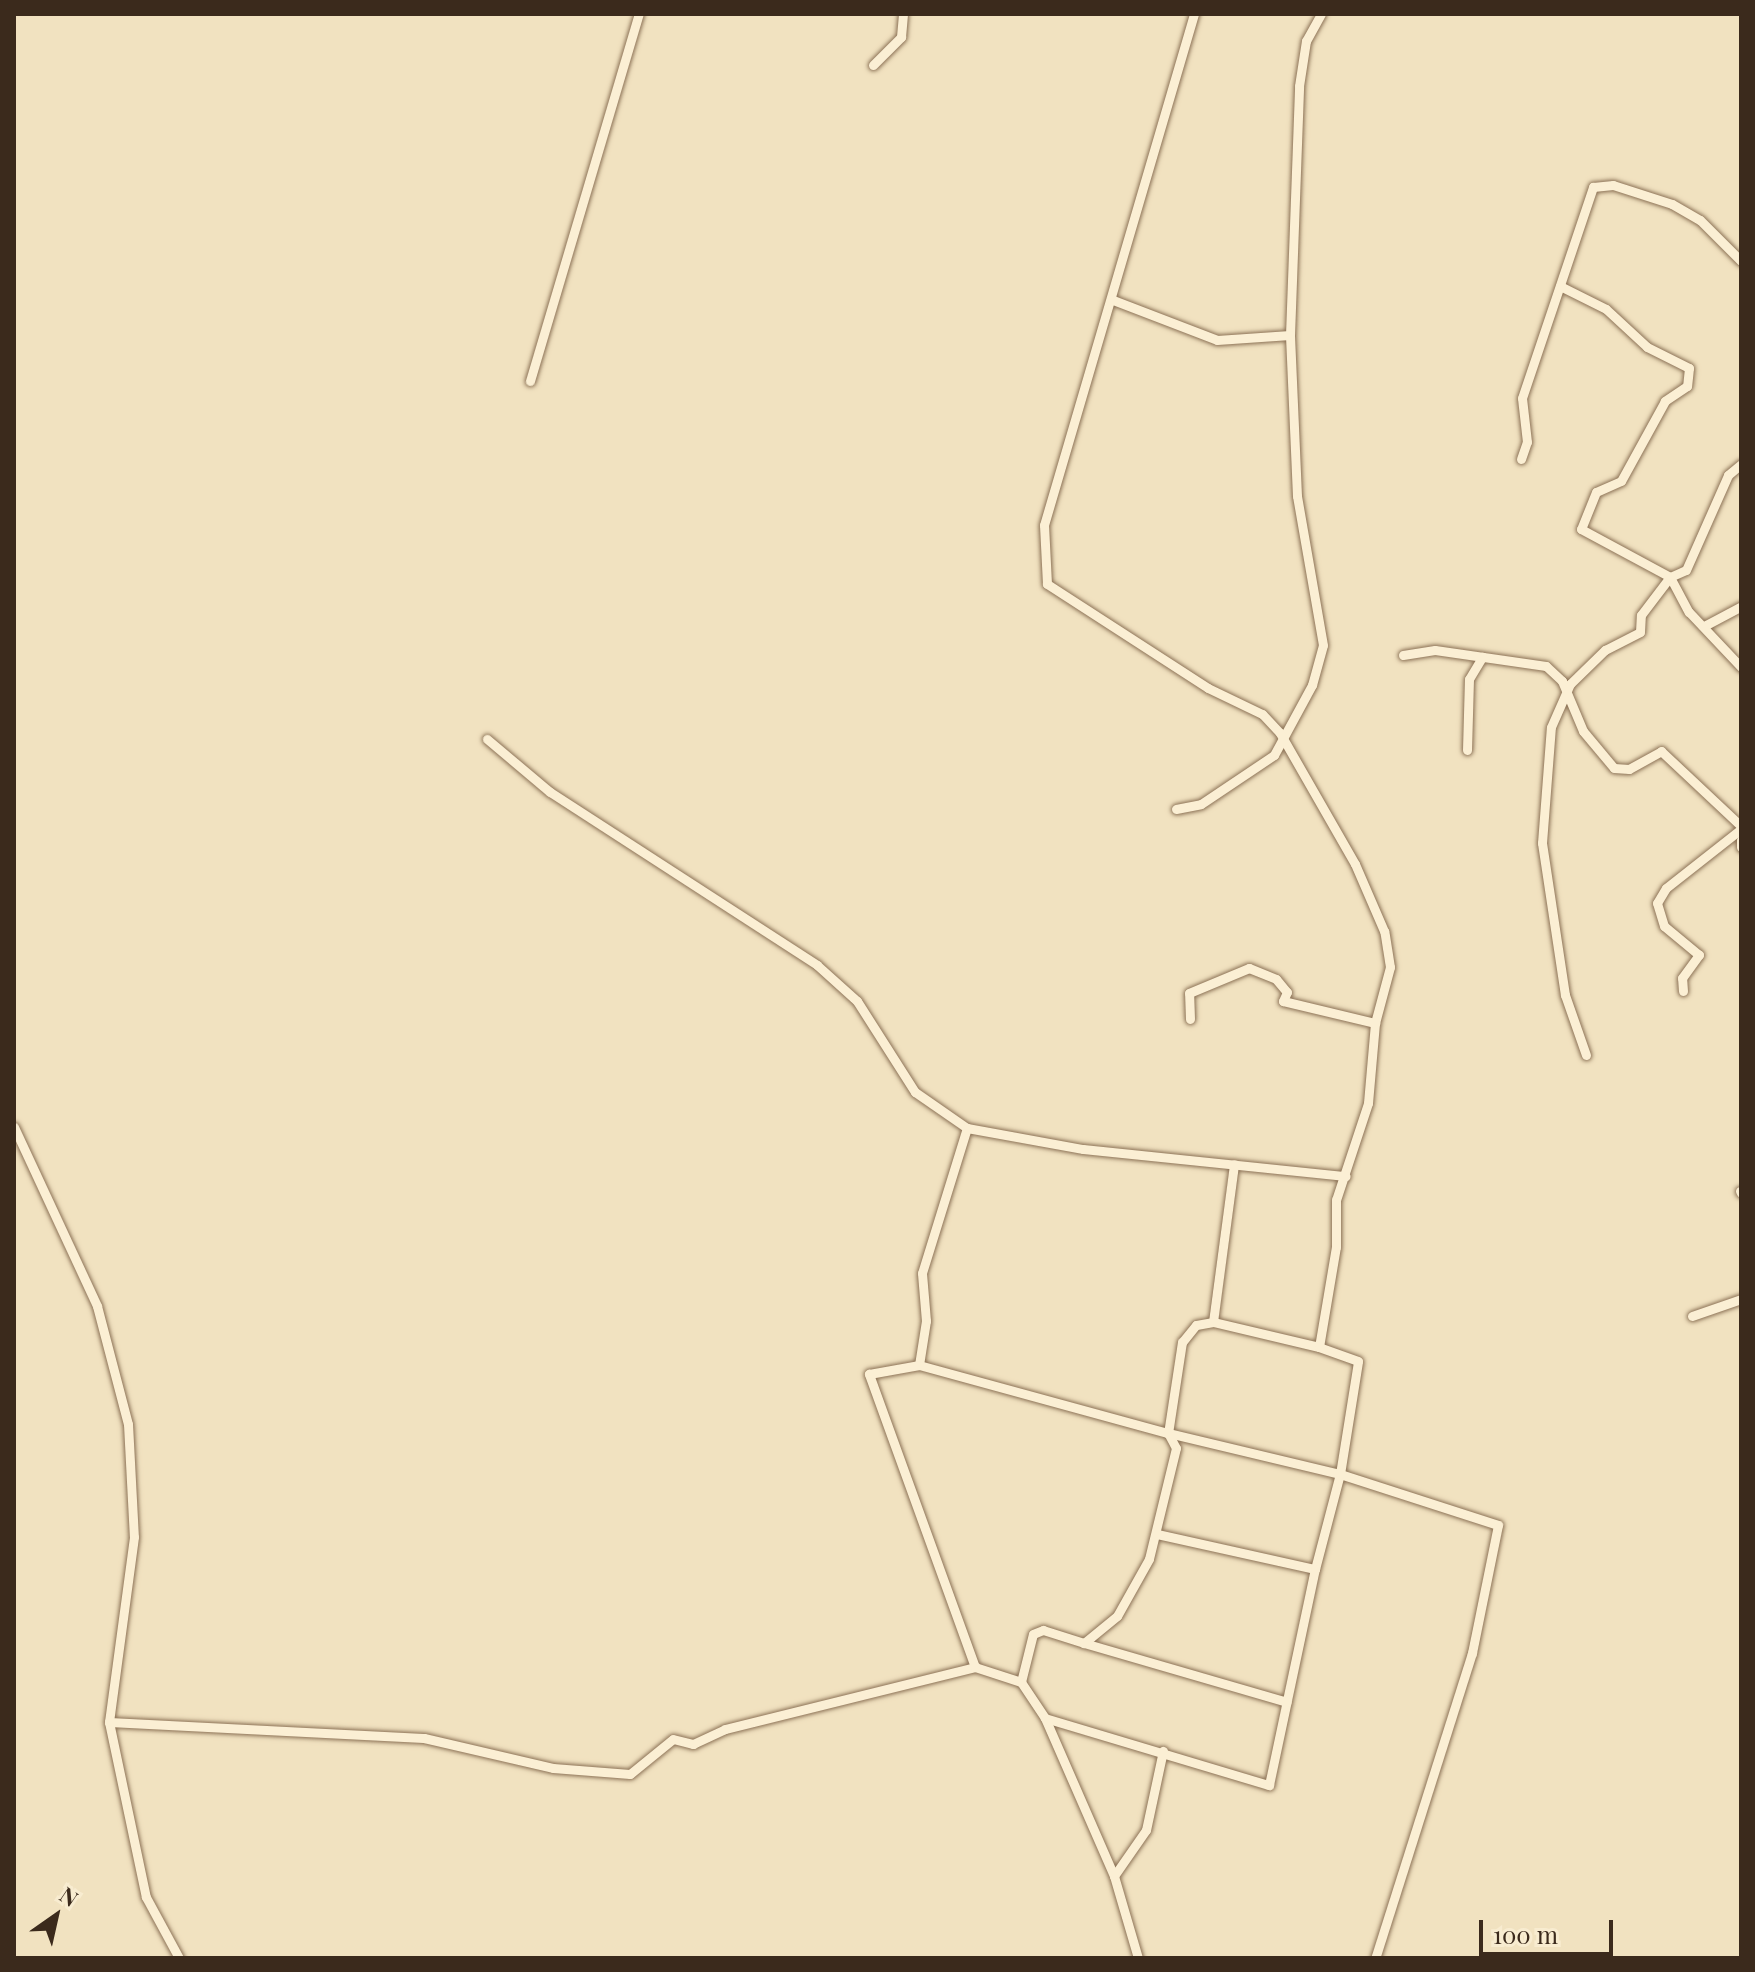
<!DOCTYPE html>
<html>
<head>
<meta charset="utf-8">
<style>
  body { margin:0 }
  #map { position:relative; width:1755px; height:1972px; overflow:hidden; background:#f1e2c0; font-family:"Playfair Display",serif }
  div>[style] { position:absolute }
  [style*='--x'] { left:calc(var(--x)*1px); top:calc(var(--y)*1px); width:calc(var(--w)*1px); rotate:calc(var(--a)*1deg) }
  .roads { filter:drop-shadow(0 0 2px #8c7256) drop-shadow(0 0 2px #8c7256) }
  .street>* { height:9px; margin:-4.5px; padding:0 4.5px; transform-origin:4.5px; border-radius:4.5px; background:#fbefd4 }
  span { translate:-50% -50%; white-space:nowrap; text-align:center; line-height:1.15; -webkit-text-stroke:7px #f8ecd0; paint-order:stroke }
  .frame { position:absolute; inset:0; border:16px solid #3b2a1c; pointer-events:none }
  .north { position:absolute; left:16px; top:1876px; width:80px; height:80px; -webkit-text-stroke:6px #f8ecd0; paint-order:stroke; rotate:34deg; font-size:22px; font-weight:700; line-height:32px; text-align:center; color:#3b2a1c }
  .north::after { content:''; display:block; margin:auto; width:28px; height:36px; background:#3b2a1c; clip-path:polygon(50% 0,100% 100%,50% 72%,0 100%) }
  .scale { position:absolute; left:1479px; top:1920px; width:134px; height:36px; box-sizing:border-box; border:4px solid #3b2a1c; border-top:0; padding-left:10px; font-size:24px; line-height:28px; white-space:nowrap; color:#3b2a1c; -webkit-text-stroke:6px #f8ecd0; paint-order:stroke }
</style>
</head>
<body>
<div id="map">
  <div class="roads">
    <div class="street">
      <i style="--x:873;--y:65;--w:40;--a:-45"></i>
      <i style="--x:901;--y:37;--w:23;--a:-85"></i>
      <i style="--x:1560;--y:286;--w:51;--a:26.6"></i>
      <i style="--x:1606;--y:309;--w:56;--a:42.8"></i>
      <i style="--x:1647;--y:347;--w:47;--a:26.6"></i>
      <i style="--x:1689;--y:368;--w:18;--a:96"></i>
      <i style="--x:1687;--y:386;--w:27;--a:146"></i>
      <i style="--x:1665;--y:401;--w:91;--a:118.8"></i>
      <i style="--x:1621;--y:481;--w:27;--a:156"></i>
      <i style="--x:1596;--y:492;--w:40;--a:112"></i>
      <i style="--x:1581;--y:529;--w:101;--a:28.3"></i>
      <i style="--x:1670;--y:577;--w:40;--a:62"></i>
      <i style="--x:1689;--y:612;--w:76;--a:46.6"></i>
      <i style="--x:1113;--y:300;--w:111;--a:21"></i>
      <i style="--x:1217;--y:340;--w:73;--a:-3.9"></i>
      <i style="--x:1290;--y:335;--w:249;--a:-87.9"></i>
      <i style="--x:1299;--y:86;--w:46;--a:-81.2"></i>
      <i style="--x:1306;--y:41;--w:31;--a:-61"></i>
      <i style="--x:530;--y:381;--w:383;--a:-73.5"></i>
      <i style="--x:1521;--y:459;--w:18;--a:-71"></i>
      <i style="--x:1527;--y:442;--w:44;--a:-96.5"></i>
      <i style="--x:1522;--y:398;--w:223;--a:-71.4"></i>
      <i style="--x:1593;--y:187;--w:20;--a:-6"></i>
      <i style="--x:1613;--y:185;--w:62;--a:17.9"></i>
      <i style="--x:1672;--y:204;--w:32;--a:30"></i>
      <i style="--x:1700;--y:220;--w:58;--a:45"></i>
      <i style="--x:1706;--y:625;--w:40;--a:-28"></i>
      <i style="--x:1403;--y:655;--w:32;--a:-9"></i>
      <i style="--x:1435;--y:650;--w:112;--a:8.2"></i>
      <i style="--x:1546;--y:666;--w:22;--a:43"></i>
      <i style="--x:1562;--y:681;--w:54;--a:67.2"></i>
      <i style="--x:1583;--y:731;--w:48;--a:50"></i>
      <i style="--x:1614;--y:768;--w:15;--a:4"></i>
      <i style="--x:1629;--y:769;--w:37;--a:-29"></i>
      <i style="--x:1661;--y:751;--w:110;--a:43.2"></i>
      <i style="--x:487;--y:739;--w:82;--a:40.1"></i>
      <i style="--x:550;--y:792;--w:318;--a:32.9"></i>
      <i style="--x:817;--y:965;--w:54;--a:42"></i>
      <i style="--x:857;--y:1001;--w:108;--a:57.5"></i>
      <i style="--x:915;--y:1092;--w:63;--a:34.7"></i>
      <i style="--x:1467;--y:750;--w:71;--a:-88.4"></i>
      <i style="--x:1469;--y:679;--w:26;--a:-59"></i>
      <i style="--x:1176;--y:809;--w:25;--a:-11"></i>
      <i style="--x:1201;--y:804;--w:88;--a:-33.9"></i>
      <i style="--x:1274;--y:755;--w:80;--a:-61.5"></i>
      <i style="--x:1312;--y:685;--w:41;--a:-74.6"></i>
      <i style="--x:1323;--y:645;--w:151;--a:-99.9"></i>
      <i style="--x:1297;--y:496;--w:161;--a:-92.5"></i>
      <i style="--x:1741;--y:840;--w:7;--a:90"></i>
      <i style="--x:1683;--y:991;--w:13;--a:-94"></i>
      <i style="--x:1682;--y:978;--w:29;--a:-54"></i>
      <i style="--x:1699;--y:955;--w:45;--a:-140.4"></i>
      <i style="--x:1664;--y:926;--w:24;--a:-107"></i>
      <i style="--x:1657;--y:903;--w:17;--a:-59"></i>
      <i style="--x:1666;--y:888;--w:95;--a:-38.2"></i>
      <i style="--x:1190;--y:1019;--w:26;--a:-92"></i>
      <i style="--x:1189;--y:993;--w:65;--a:-22.6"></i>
      <i style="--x:1249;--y:968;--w:29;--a:22"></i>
      <i style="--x:1276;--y:979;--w:17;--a:50"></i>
      <i style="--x:1287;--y:992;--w:10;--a:114"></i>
      <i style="--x:1283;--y:1001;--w:95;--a:13.4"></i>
      <i style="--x:1586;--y:1055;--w:64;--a:-109.3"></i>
      <i style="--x:1565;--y:995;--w:154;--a:-98.6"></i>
      <i style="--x:1542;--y:843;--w:116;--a:-85.6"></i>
      <i style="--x:1551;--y:727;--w:47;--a:-66.2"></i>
      <i style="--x:1570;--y:684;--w:49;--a:-44.2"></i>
      <i style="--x:1605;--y:650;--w:39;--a:-27"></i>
      <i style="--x:1640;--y:632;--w:17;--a:-87"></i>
      <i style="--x:1641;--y:615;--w:48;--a:-52.7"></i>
      <i style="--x:1670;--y:577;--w:17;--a:-24"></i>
      <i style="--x:1686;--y:570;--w:104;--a:-66.1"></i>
      <i style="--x:1728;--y:475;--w:17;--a:-40"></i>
      <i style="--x:14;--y:1127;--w:197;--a:65.1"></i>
      <i style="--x:97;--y:1306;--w:122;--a:75.3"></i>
      <i style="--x:128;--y:1424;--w:113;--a:87"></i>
      <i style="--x:134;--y:1537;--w:187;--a:97.7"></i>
      <i style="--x:109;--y:1722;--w:179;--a:78.1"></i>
      <i style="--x:146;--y:1897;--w:69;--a:61.6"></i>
      <i style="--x:1740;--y:1191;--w:2;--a:63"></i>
      <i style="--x:1692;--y:1316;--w:52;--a:-19.1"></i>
      <i style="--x:1213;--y:1322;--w:159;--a:-82.4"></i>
      <i style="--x:1319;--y:1347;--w:109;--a:-166.7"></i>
      <i style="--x:1213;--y:1322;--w:17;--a:170"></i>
      <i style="--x:1196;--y:1325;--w:22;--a:129"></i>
      <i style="--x:1182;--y:1342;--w:92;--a:98.7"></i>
      <i style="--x:1168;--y:1433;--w:177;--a:13.4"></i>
      <i style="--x:1340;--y:1474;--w:166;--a:17.9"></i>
      <i style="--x:1498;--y:1525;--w:131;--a:101.5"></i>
      <i style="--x:1472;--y:1653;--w:320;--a:107.6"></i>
      <i style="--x:919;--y:1365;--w:45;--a:-81"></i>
      <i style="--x:926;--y:1321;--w:48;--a:-94.8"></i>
      <i style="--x:922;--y:1273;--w:152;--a:-72.8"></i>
      <i style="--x:967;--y:1128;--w:118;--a:10.3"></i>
      <i style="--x:1083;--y:1149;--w:264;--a:5.9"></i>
      <i style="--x:1157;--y:1534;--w:162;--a:12.5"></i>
      <i style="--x:1315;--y:1569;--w:98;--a:-75.3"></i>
      <i style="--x:1340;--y:1474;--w:114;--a:-80.9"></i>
      <i style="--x:1358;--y:1361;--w:41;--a:-160.3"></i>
      <i style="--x:1319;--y:1347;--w:101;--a:-80.4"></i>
      <i style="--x:1336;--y:1247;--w:47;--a:-90"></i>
      <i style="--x:1336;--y:1200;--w:102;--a:-71.7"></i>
      <i style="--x:1368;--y:1103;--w:80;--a:-85"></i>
      <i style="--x:1375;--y:1023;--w:58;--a:-75"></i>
      <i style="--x:1390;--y:967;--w:36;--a:-99"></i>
      <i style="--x:1384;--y:931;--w:73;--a:-113.4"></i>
      <i style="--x:1355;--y:864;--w:151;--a:-119.8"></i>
      <i style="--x:1280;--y:733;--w:26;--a:-133"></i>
      <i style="--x:1262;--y:714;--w:60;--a:-154.3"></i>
      <i style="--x:1208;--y:688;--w:192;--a:-147.1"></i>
      <i style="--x:1047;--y:584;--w:59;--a:-92.9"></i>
      <i style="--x:1044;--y:525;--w:533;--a:-73.64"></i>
      <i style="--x:1021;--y:1682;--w:49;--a:-76"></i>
      <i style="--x:1033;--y:1634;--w:11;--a:-22"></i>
      <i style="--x:1043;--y:1630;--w:43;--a:17.6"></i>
      <i style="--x:1045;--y:1718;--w:234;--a:16.7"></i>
      <i style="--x:1269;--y:1785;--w:221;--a:-78"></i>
      <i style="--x:109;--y:1722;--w:315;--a:2.9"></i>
      <i style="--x:424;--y:1738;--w:132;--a:13.1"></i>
      <i style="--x:553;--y:1768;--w:77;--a:4.5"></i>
      <i style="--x:630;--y:1774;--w:55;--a:-39.1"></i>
      <i style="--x:673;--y:1739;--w:21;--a:14"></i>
      <i style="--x:693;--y:1744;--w:35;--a:-25"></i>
      <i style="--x:725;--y:1729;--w:258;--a:-13.9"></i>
      <i style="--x:1114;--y:1876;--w:56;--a:-55.2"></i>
      <i style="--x:1146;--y:1830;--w:81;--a:-77.9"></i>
      <i style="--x:1138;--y:1958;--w:85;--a:-106.3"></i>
      <i style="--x:1114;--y:1876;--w:172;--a:-113.6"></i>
      <i style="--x:1045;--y:1718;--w:43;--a:-123.7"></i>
      <i style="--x:1021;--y:1682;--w:48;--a:-161.9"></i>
      <i style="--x:975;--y:1667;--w:312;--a:-109.9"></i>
      <i style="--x:869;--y:1374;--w:51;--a:-10.2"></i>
      <i style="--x:919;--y:1365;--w:258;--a:15.3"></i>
      <i style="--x:1168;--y:1433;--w:17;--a:62"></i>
      <i style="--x:1176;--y:1448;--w:114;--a:103.7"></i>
      <i style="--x:1149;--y:1559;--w:65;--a:119.3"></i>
      <i style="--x:1117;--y:1616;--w:43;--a:140.7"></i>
      <i style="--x:1084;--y:1643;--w:211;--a:16.2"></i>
    </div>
  </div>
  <div class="frame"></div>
  <div class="north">N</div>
  <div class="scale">100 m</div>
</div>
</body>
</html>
